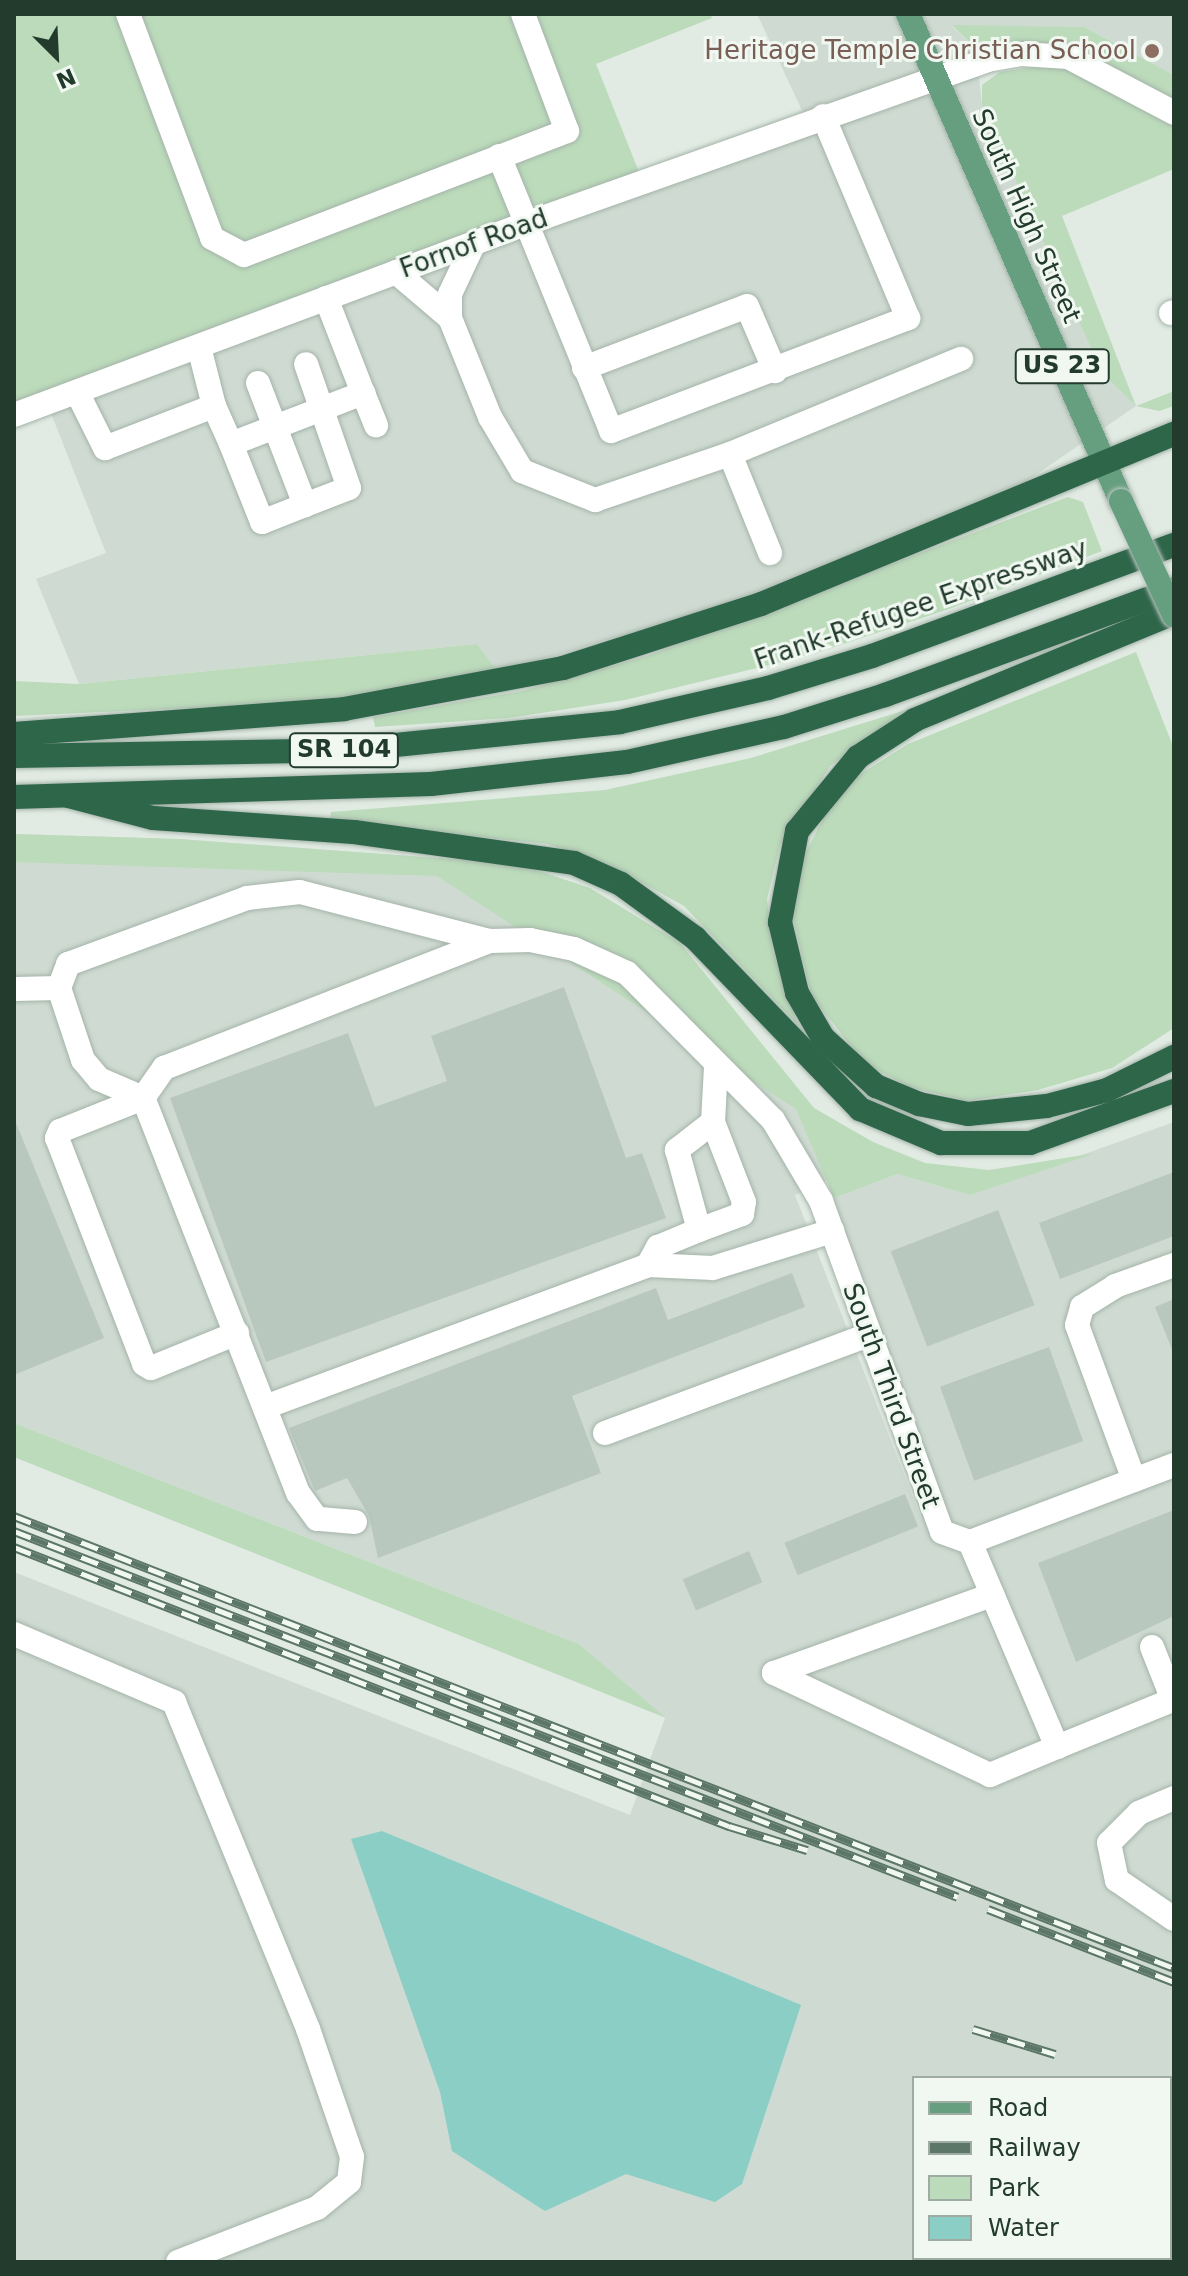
<!DOCTYPE html>
<html>
<head>
<meta charset="utf-8">
<style>
  body { margin:0 }
  #map { position:relative; width:1188px; height:2276px; overflow:hidden; background:#e1ebe3; font-family:"DejaVu Sans",sans-serif }
  div>[style] { position:absolute }
  [style*='--x'] { left:calc(var(--x)*1px); top:calc(var(--y)*1px); width:calc(var(--w)*1px); rotate:calc(var(--a)*1deg) }
  .built>* { inset:0; background:#cfdbd2 }
  .green>* { inset:0; background:#bbdbba }
  .water>* { inset:0; background:#8acec5 }
  .building>* { inset:0; background:#b9c8be; transform-origin:0 0 }
  .roads { filter:drop-shadow(0 0 2px #a4b3a9) drop-shadow(0 0 2px #a4b3a9) }
  .minor>* { height:24px; margin:-12px; padding:0 12px; transform-origin:12px; border-radius:12px; background:#fff }
  .major>* { height:24px; margin:-12px; padding:0 12px; transform-origin:12px; border-radius:12px; background:#669f80 }
  .highway>* { height:24px; margin:-12px; padding:0 12px; transform-origin:12px; border-radius:12px; background:#2e664a }
  .rail>* { height:9px; margin-top:-4.5px; transform-origin:0; background:repeating-linear-gradient(90deg,#f1f8f2 0 18px,#5c7668 0 36px); box-sizing:border-box; border-block:2px solid #5c7668 }
  .bridges { filter:drop-shadow(0 0 2px #c1c8c4) drop-shadow(0 0 2px #c1c8c4) }
  .major-bridge>* { height:24px; margin:-12px; padding:0 12px; transform-origin:12px; border-radius:12px; background:#669f80 }
  .dots>* { width:22px; height:22px; translate:-50% -50%; box-sizing:border-box; border:4px solid #f1f8f2; border-radius:50% }
  span { translate:-50% -50%; white-space:nowrap; text-align:center; line-height:1.15; -webkit-text-stroke:6px #f1f8f2; paint-order:stroke }
  .shield-label span { padding:2px 6px; background:#f1f8f2; border:2px solid; border-radius:6px; -webkit-text-stroke-width:0 }
  .shield-label { font-size:24px; color:#223b2d; font-weight:700 }
  .education-label { font-size:26px; color:#785e54 }
  .right { translate:-100% -50%; text-align:right }
  .street-label { font-size:26px; color:#223b2d }
  .frame { position:absolute; inset:0; border:16px solid #223b2d; pointer-events:none }
  .legend { position:absolute; left:912px; top:2076px; width:260px; height:184px; box-sizing:border-box; background:#f1f8f2; border:2px solid #9eaca3; margin:0; padding:10px 14px; list-style:none; font-size:24px; color:#223b2d }
  .legend li { display:flex; align-items:center; gap:16px; height:40px }
  .legend b { width:40px; border:2px solid #9eaca3 }
  .north { position:absolute; left:16px; top:16px; width:80px; height:80px; -webkit-text-stroke:6px #f1f8f2; paint-order:stroke; rotate:156deg; font-size:22px; font-weight:700; line-height:32px; text-align:center; color:#223b2d }
  .north::after { content:''; display:block; margin:auto; width:28px; height:36px; background:#223b2d; clip-path:polygon(50% 0,100% 100%,50% 72%,0 100%) }
</style>
</head>
<body>
<div id="map">
  <div class="built">
    <i style="clip-path:polygon(757px 14px,1174px 14px,1174px 75px,1084px 27px,952px 26px,976px 49px,982px 105px,1102px 373px,1136px 406px,1002px 498px,711px 609px,498px 672px,477px 644px,79px 684px,36px 579px,106px 553px,43px 393px,804px 115px)"></i>
    <i style="clip-path:polygon(evenodd,14px 834px,178px 839px,517px 864px,590px 888px,814px 1108px,842px 1173px,795px 1195px,923px 1523px,834px 1198px,897px 1174px,970px 1195px,1174px 1122px,1174px 2262px,14px 2262px,14px 1572px,630px 1815px,665px 1718px,579px 1644px,14px 1423px,14px 834px,914px 2078px,1170px 2078px,1170px 2258px,914px 2258px,914px 2078px)"></i>
  </div>
  <div class="green">
    <i style="clip-path:polygon(14px 14px,710px 14px,712px 18px,596px 64px,639px 172px,14px 404px)"></i>
    <i style="clip-path:polygon(952px 25px,1084px 27px,1174px 75px,1174px 102px,1087px 52px,1057px 45px,976px 49px)"></i>
    <i style="clip-path:polygon(1053px 64px,1085px 75px,1174px 125px,1174px 169px,1062px 216px,1136px 406px,1174px 391px,1174px 406px,1159px 411px,1136px 406px,1102px 373px,982px 105px,982px 85px,1000px 72px)"></i>
    <i style="clip-path:polygon(1068px 497px,1083px 502px,1102px 551px,949px 609px,810px 655px,625px 700px,509px 718px,375px 727px,373px 717px,522px 691px,647px 656px)"></i>
    <i style="clip-path:polygon(477px 644px,498px 672px,345px 701px,14px 716px,14px 681px,79px 684px)"></i>
    <i style="clip-path:polygon(1136px 652px,1174px 749px,1174px 1028px,1112px 1068px,1038px 1090px,967px 1101px,910px 1087px,864px 1063px,811px 995px,792px 912px,804px 856px,827px 811px,859px 775px,908px 744px)"></i>
    <i style="clip-path:polygon(909px 709px,830px 766px,780px 846px,767px 899px,773px 950px,798px 1025px,684px 906px,610px 865px,548px 844px,330px 821px,331px 812px,605px 790px,751px 758px)"></i>
    <i style="clip-path:polygon(14px 834px,178px 839px,517px 864px,590px 888px,680px 943px,814px 1108px,873px 1142px,925px 1163px,989px 1170px,1096px 1153px,970px 1195px,897px 1174px,834px 1198px,796px 1109px,437px 876px,14px 862px)"></i>
    <i style="clip-path:polygon(14px 1423px,579px 1644px,666px 1718px,14px 1457px)"></i>
  </div>
  <div class="water">
    <i style="clip-path:polygon(382px 1831px,801px 2005px,742px 2184px,715px 2202px,626px 2174px,545px 2211px,452px 2151px,440px 2092px,351px 1839px)"></i>
  </div>
  <div class="building">
    <i style="clip-path:polygon(564px 987px,626px 1158px,642px 1153px,666px 1218px,266px 1362px,170px 1098px,348px 1033px,375px 1107px,447px 1081px,431px 1036px)"></i>
    <i style="clip-path:polygon(14px 1118px,104px 1338px,14px 1375px)"></i>
    <i style="clip-path:polygon(1174px 1172px,1174px 1236px,1060px 1279px,1039px 1223px)"></i>
    <i style="left:998px;top:1210px;width:102px;height:115px;rotate:69deg"></i>
    <i style="clip-path:polygon(792px 1273px,805px 1307px,572px 1396px,601px 1473px,378px 1558px,369px 1516px,347px 1478px,315px 1491px,289px 1428px,656px 1288px,668px 1320px)"></i>
    <i style="clip-path:polygon(1174px 1299px,1174px 1352px,1173px 1352px,1155px 1307px)"></i>
    <i style="left:1049px;top:1347px;width:100px;height:116px;rotate:70deg"></i>
    <i style="left:905px;top:1494px;width:35px;height:130px;rotate:68deg"></i>
    <i style="clip-path:polygon(1174px 1510px,1174px 1616px,1076px 1662px,1038px 1563px)"></i>
    <i style="left:749px;top:1551px;width:34px;height:72px;rotate:67deg"></i>
  </div>
  <div class="roads">
    <div class="minor">
      <i style="--x:128;--y:14;--w:239;--a:69.4"></i>
      <i style="--x:212;--y:238;--w:36;--a:28"></i>
      <i style="--x:244;--y:255;--w:346;--a:-21"></i>
      <i style="--x:567;--y:131;--w:125;--a:-110.6"></i>
      <i style="--x:499;--y:156;--w:297;--a:67.8"></i>
      <i style="--x:611;--y:431;--w:318;--a:-20.8"></i>
      <i style="--x:908;--y:318;--w:219;--a:-112.8"></i>
      <i style="--x:474;--y:243;--w:56;--a:115.2"></i>
      <i style="--x:450;--y:294;--w:24;--a:90"></i>
      <i style="--x:450;--y:318;--w:107;--a:68"></i>
      <i style="--x:490;--y:417;--w:63;--a:59.3"></i>
      <i style="--x:522;--y:471;--w:79;--a:21.7"></i>
      <i style="--x:595;--y:500;--w:143;--a:-18.8"></i>
      <i style="--x:730;--y:454;--w:250;--a:-22.4"></i>
      <i style="--x:396;--y:272;--w:71;--a:40.4"></i>
      <i style="--x:1171;--y:313;--w:3;--a:-18"></i>
      <i style="--x:199;--y:347;--w:61;--a:75.7"></i>
      <i style="--x:584;--y:368;--w:174;--a:-20.8"></i>
      <i style="--x:747;--y:306;--w:71;--a:66.7"></i>
      <i style="--x:258;--y:383;--w:131;--a:68.9"></i>
      <i style="--x:305;--y:505;--w:47;--a:-21.1"></i>
      <i style="--x:349;--y:488;--w:131;--a:-109.1"></i>
      <i style="--x:77;--y:392;--w:63;--a:63.4"></i>
      <i style="--x:105;--y:448;--w:117;--a:-21.1"></i>
      <i style="--x:214;--y:406;--w:42;--a:65.9"></i>
      <i style="--x:231;--y:444;--w:142;--a:-21.1"></i>
      <i style="--x:363;--y:393;--w:102;--a:-111.3"></i>
      <i style="--x:363;--y:393;--w:35;--a:68"></i>
      <i style="--x:14;--y:415;--w:546;--a:-20.49"></i>
      <i style="--x:525;--y:224;--w:490;--a:-19.5"></i>
      <i style="--x:987;--y:60;--w:35;--a:-10"></i>
      <i style="--x:1021;--y:54;--w:47;--a:3.7"></i>
      <i style="--x:1068;--y:57;--w:120;--a:27.8"></i>
      <i style="--x:231;--y:444;--w:84;--a:68.3"></i>
      <i style="--x:262;--y:522;--w:46;--a:-21.6"></i>
      <i style="--x:730;--y:454;--w:107;--a:68"></i>
      <i style="--x:14;--y:989;--w:45;--a:-1.3"></i>
      <i style="--x:143;--y:1098;--w:48;--a:-156.6"></i>
      <i style="--x:99;--y:1079;--w:25;--a:-130"></i>
      <i style="--x:83;--y:1060;--w:76;--a:-108.4"></i>
      <i style="--x:59;--y:988;--w:26;--a:-69"></i>
      <i style="--x:68;--y:964;--w:191;--a:-20.2"></i>
      <i style="--x:247;--y:898;--w:53;--a:-6.5"></i>
      <i style="--x:300;--y:892;--w:196;--a:14.5"></i>
      <i style="--x:143;--y:1098;--w:89;--a:158.3"></i>
      <i style="--x:60;--y:1131;--w:8;--a:113"></i>
      <i style="--x:57;--y:1138;--w:242;--a:68.9"></i>
      <i style="--x:144;--y:1364;--w:8;--a:30"></i>
      <i style="--x:151;--y:1368;--w:93;--a:-22.1"></i>
      <i style="--x:713;--y:1122;--w:46;--a:142.1"></i>
      <i style="--x:677;--y:1150;--w:83;--a:74.6"></i>
      <i style="--x:699;--y:1230;--w:46;--a:-20.4"></i>
      <i style="--x:742;--y:1214;--w:12;--a:-81"></i>
      <i style="--x:744;--y:1202;--w:86;--a:-111.2"></i>
      <i style="--x:713;--y:1122;--w:55;--a:-86.9"></i>
      <i style="--x:648;--y:1265;--w:21;--a:-61"></i>
      <i style="--x:658;--y:1247;--w:44;--a:-22.5"></i>
      <i style="--x:265;--y:1407;--w:408;--a:-20.3"></i>
      <i style="--x:648;--y:1265;--w:65;--a:2.6"></i>
      <i style="--x:713;--y:1268;--w:125;--a:-17.3"></i>
      <i style="--x:605;--y:1433;--w:281;--a:-20.4"></i>
      <i style="--x:1134;--y:1480;--w:165;--a:-110.2"></i>
      <i style="--x:1077;--y:1325;--w:19;--a:-74"></i>
      <i style="--x:1082;--y:1307;--w:39;--a:-32"></i>
      <i style="--x:1115;--y:1286;--w:63;--a:-19.6"></i>
      <i style="--x:355;--y:1522;--w:38;--a:-175"></i>
      <i style="--x:317;--y:1519;--w:32;--a:-126"></i>
      <i style="--x:298;--y:1493;--w:424;--a:-111.4"></i>
      <i style="--x:143;--y:1098;--w:37;--a:-55"></i>
      <i style="--x:164;--y:1068;--w:350;--a:-21.3"></i>
      <i style="--x:490;--y:941;--w:40;--a:-1.4"></i>
      <i style="--x:530;--y:940;--w:45;--a:11.6"></i>
      <i style="--x:574;--y:949;--w:58;--a:24.4"></i>
      <i style="--x:627;--y:973;--w:207;--a:45.2"></i>
      <i style="--x:773;--y:1120;--w:94;--a:59.3"></i>
      <i style="--x:821;--y:1201;--w:352;--a:69.9"></i>
      <i style="--x:942;--y:1532;--w:30;--a:20"></i>
      <i style="--x:970;--y:1542;--w:218;--a:-20.7"></i>
      <i style="--x:970;--y:1542;--w:223;--a:67"></i>
      <i style="--x:1057;--y:1747;--w:73;--a:157.3"></i>
      <i style="--x:990;--y:1775;--w:239;--a:-154.7"></i>
      <i style="--x:774;--y:1673;--w:232;--a:-19.7"></i>
      <i style="--x:14;--y:1634;--w:174;--a:23"></i>
      <i style="--x:174;--y:1702;--w:353;--a:67.7"></i>
      <i style="--x:308;--y:2029;--w:135;--a:71"></i>
      <i style="--x:352;--y:2157;--w:25;--a:97"></i>
      <i style="--x:349;--y:2182;--w:41;--a:140.9"></i>
      <i style="--x:317;--y:2208;--w:149;--a:158.8"></i>
      <i style="--x:1057;--y:1747;--w:125;--a:-22.1"></i>
      <i style="--x:1173;--y:1700;--w:57;--a:-111.6"></i>
      <i style="--x:1174;--y:1798;--w:38;--a:157"></i>
      <i style="--x:1139;--y:1813;--w:42;--a:135"></i>
      <i style="--x:1109;--y:1843;--w:38;--a:78"></i>
      <i style="--x:1117;--y:1880;--w:69;--a:34.4"></i>
    </div>
    <div class="major">
      <i style="--x:908;--y:14;--w:532;--a:66.38"></i>
    </div>
    <div class="highway">
      <i style="--x:1174;--y:613;--w:280;--a:157.6"></i>
      <i style="--x:915;--y:720;--w:68;--a:147"></i>
      <i style="--x:858;--y:757;--w:96;--a:129.5"></i>
      <i style="--x:797;--y:831;--w:93;--a:100.6"></i>
      <i style="--x:780;--y:922;--w:73;--a:76.5"></i>
      <i style="--x:797;--y:993;--w:52;--a:60"></i>
      <i style="--x:823;--y:1038;--w:72;--a:42.2"></i>
      <i style="--x:876;--y:1086;--w:47;--a:22.7"></i>
      <i style="--x:919;--y:1104;--w:50;--a:11.5"></i>
      <i style="--x:968;--y:1114;--w:79;--a:-5.8"></i>
      <i style="--x:1047;--y:1106;--w:62;--a:-14.9"></i>
      <i style="--x:1107;--y:1090;--w:75;--a:-26.2"></i>
      <i style="--x:14;--y:734;--w:331;--a:-4.3"></i>
      <i style="--x:344;--y:709;--w:223;--a:-10.6"></i>
      <i style="--x:563;--y:668;--w:208;--a:-17.9"></i>
      <i style="--x:761;--y:604;--w:447;--a:-22.4"></i>
      <i style="--x:14;--y:756;--w:332;--a:-1"></i>
      <i style="--x:346;--y:750;--w:275;--a:-5.8"></i>
      <i style="--x:620;--y:722;--w:152;--a:-12.9"></i>
      <i style="--x:768;--y:688;--w:109;--a:-17.1"></i>
      <i style="--x:872;--y:656;--w:322;--a:-20.2"></i>
      <i style="--x:68;--y:796;--w:88;--a:14.5"></i>
      <i style="--x:153;--y:818;--w:201;--a:4"></i>
      <i style="--x:354;--y:832;--w:222;--a:8"></i>
      <i style="--x:574;--y:863;--w:51;--a:24.1"></i>
      <i style="--x:621;--y:884;--w:92;--a:36.1"></i>
      <i style="--x:695;--y:938;--w:238;--a:46"></i>
      <i style="--x:860;--y:1109;--w:88;--a:22.8"></i>
      <i style="--x:941;--y:1143;--w:89;--a:0"></i>
      <i style="--x:1030;--y:1143;--w:153;--a:-19.9"></i>
      <i style="--x:14;--y:797;--w:417;--a:-1.8"></i>
      <i style="--x:431;--y:784;--w:197;--a:-6.4"></i>
      <i style="--x:627;--y:762;--w:161;--a:-12.6"></i>
      <i style="--x:784;--y:727;--w:106;--a:-17.6"></i>
      <i style="--x:885;--y:695;--w:308;--a:-20.1"></i>
    </div>
  </div>
  <div class="rail">
    <i style="--x:14;--y:1516;--w:1245;--a:21.29"></i>
    <i style="--x:14;--y:1531;--w:1012;--a:21.19"></i>
    <i style="--x:14;--y:1547;--w:768;--a:21.32"></i>
    <i style="--x:729;--y:1826;--w:82;--a:17.1"></i>
    <i style="--x:988;--y:1909;--w:200;--a:21.4"></i>
    <i style="--x:973;--y:2029;--w:86;--a:17"></i>
  </div>
  <div class="bridges">
    <div class="major-bridge">
      <i style="--x:1121;--y:501;--w:126;--a:65.1"></i>
    </div>
  </div>
  <div class="dots">
    <i style="left:1152px;top:51px;background:#8d6e63"></i>
  </div>
  <div class="shield-label">
    <span style="left:1062px;top:366px">US 23</span>
    <span style="left:344px;top:750px">SR 104</span>
  </div>
  <div class="education-label">
    <span class="right" style="left:1136px;top:51px">Heritage Temple Christian School</span>
  </div>
  <div class="street-label">
    <span style="left:1026px;top:216px;rotate:66deg">South High Street</span>
    <span style="left:474px;top:244px;rotate:-20deg">Fornof Road</span>
    <span style="left:921px;top:605px;rotate:-19deg">Frank-Refugee Expressway</span>
    <span style="left:891px;top:1396px;rotate:70deg">South Third Street</span>
  </div>
  <div class="frame"></div>
  <ul class="legend">
  <li><b style="height:10px;background:#669f80"></b>Road</li>
  <li><b style="height:10px;background:#5c7668"></b>Railway</li>
  <li><b style="height:22px;background:#bbdbba"></b>Park</li>
  <li><b style="height:22px;background:#8acec5"></b>Water</li>
  </ul>
  <div class="north">N</div>
</div>
</body>
</html>
